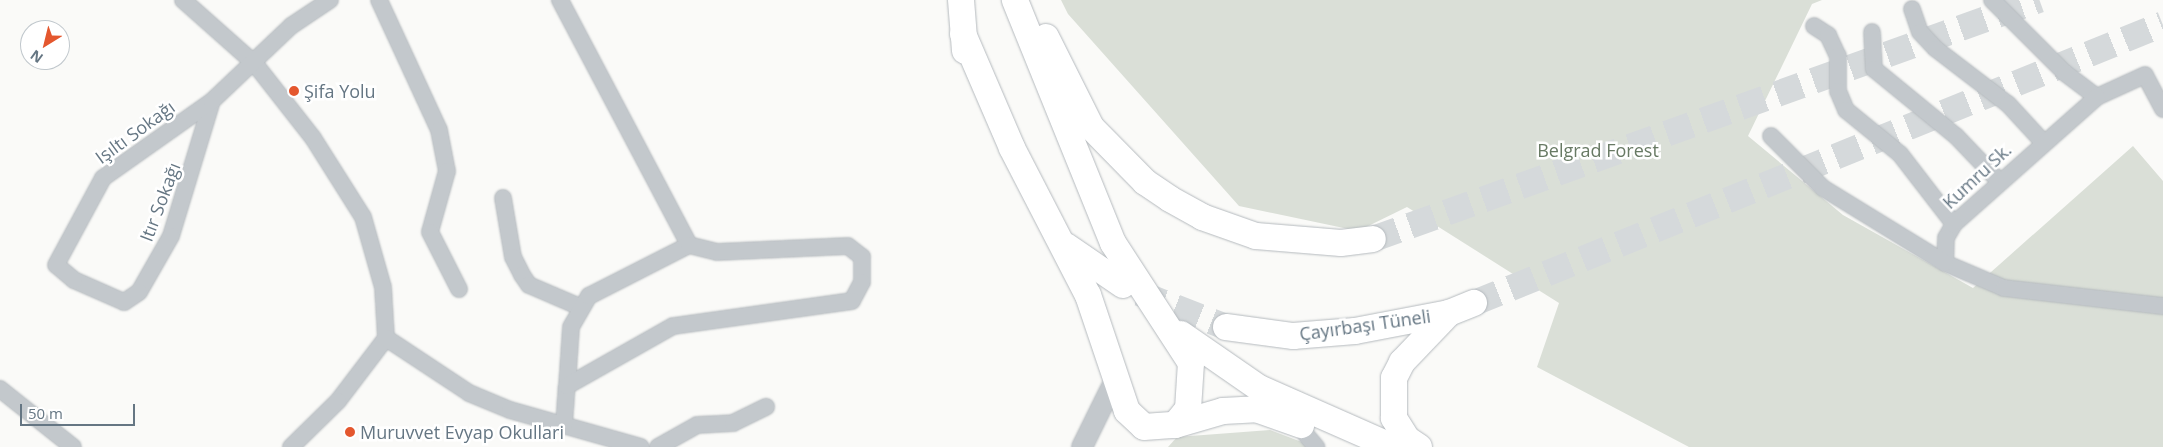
<!DOCTYPE html>
<html>
<head>
<meta charset="utf-8">
<style>
  body { margin:0 }
  #map { position:relative; width:2163px; height:447px; overflow:hidden; background:#fafaf8; font-family:"Open Sans",sans-serif }
  div>[style] { position:absolute }
  [style*='--x'] { left:calc(var(--x)*1px); top:calc(var(--y)*1px); width:calc(var(--w)*1px); rotate:calc(var(--a)*1deg) }
  .green>* { inset:0; background:#dadfd7 }
  .primary-tunnel>* { height:26px; margin-top:-13px; transform-origin:0; background:repeating-linear-gradient(90deg,#d5d9db 0 26px,transparent 0 39px) }
  .roads { filter:drop-shadow(0 0 1px #b5babe) drop-shadow(0 0 1px #b5babe) }
  .minor>* { height:16px; margin:-8px; padding:0 8px; transform-origin:8px; border-radius:8px; background:#c3c8cc }
  .tertiary>* { height:20px; margin:-10px; padding:0 10px; transform-origin:10px; border-radius:10px; background:#c3c8cc }
  .primary>* { height:26px; margin:-13px; padding:0 13px; transform-origin:13px; border-radius:13px; background:#fff }
  .dots>* { width:14px; height:14px; translate:-50% -50%; box-sizing:border-box; border:2px solid #fff; border-radius:50% }
  span { translate:-50% -50%; white-space:nowrap; text-align:center; line-height:1.15; -webkit-text-stroke:5px #fff; paint-order:stroke }
  .poi-label { font-size:18px; color:#657683 }
  .left { translate:0 -50%; text-align:left }
  .street-label { font-size:18px; color:#657683 }
  .park-label { font-size:18px; color:#687a64 }
  .north { position:absolute; left:20px; top:20px; width:50px; height:50px; box-sizing:border-box; background:#fff; border:1px solid #c1c8cd; border-radius:50%; rotate:216deg; font-size:14px; font-weight:700; line-height:20px; text-align:center; color:#657683 }
  .north::after { content:''; display:block; margin:auto; width:18px; height:22px; background:#e4572e; clip-path:polygon(50% 0,100% 100%,50% 72%,0 100%) }
  .scale { position:absolute; left:20px; top:404px; width:115px; height:22px; box-sizing:border-box; border:2px solid #657683; border-top:0; padding-left:6px; font-size:15px; line-height:18px; white-space:nowrap; color:#657683; -webkit-text-stroke:4px #fff; paint-order:stroke }
</style>
</head>
<body>
<div id="map">
  <div class="green">
    <i style="clip-path:polygon(1061px 0,1822px 0,1812px 4px,1748px 136px,1843px 215px,1973px 288px,2133px 146px,2163px 181px,2163px 447px,1689px 447px,1537px 367px,1559px 303px,1407px 207px,1358px 231px,1239px 206px,1068px 14px)"></i>
    <i style="clip-path:polygon(1270px 430px,1315px 447px,1168px 447px,1177px 437px)"></i>
  </div>
  <div class="primary-tunnel">
    <i style="--x:1373;--y:239;--w:708;--a:-19.74"></i>
    <i style="--x:1139;--y:293;--w:93;--a:21.3"></i>
    <i style="--x:1474;--y:303;--w:743;--a:-22.04"></i>
  </div>
  <div class="roads">
    <div class="minor">
      <i style="--x:183;--y:0;--w:96;--a:41.6"></i>
      <i style="--x:255;--y:64;--w:94;--a:51.9"></i>
      <i style="--x:313;--y:138;--w:93;--a:57.7"></i>
      <i style="--x:363;--y:217;--w:73;--a:74.1"></i>
      <i style="--x:383;--y:287;--w:51;--a:86.6"></i>
      <i style="--x:386;--y:338;--w:79;--a:127.3"></i>
      <i style="--x:338;--y:401;--w:66;--a:135.6"></i>
      <i style="--x:379;--y:0;--w:143;--a:65.2"></i>
      <i style="--x:439;--y:130;--w:42;--a:79"></i>
      <i style="--x:447;--y:171;--w:63;--a:105.6"></i>
      <i style="--x:430;--y:232;--w:64;--a:63"></i>
      <i style="--x:560;--y:0;--w:277;--a:62.2"></i>
      <i style="--x:1992;--y:0;--w:103;--a:45"></i>
      <i style="--x:2065;--y:73;--w:40;--a:37"></i>
      <i style="--x:1912;--y:9;--w:24;--a:71"></i>
      <i style="--x:1920;--y:32;--w:23;--a:47"></i>
      <i style="--x:1936;--y:49;--w:91;--a:37.4"></i>
      <i style="--x:2008;--y:104;--w:52;--a:47.4"></i>
      <i style="--x:1814;--y:26;--w:17;--a:33"></i>
      <i style="--x:1828;--y:35;--w:23;--a:65"></i>
      <i style="--x:1838;--y:56;--w:35;--a:90"></i>
      <i style="--x:1838;--y:91;--w:21;--a:67"></i>
      <i style="--x:1846;--y:110;--w:70;--a:39.2"></i>
      <i style="--x:1900;--y:154;--w:88;--a:52.4"></i>
      <i style="--x:1872;--y:32;--w:37;--a:87"></i>
      <i style="--x:1874;--y:69;--w:106;--a:39.3"></i>
      <i style="--x:1956;--y:136;--w:64;--a:46.3"></i>
      <i style="--x:212;--y:101;--w:141;--a:106.9"></i>
      <i style="--x:171;--y:236;--w:64;--a:119.7"></i>
      <i style="--x:139;--y:292;--w:18;--a:146"></i>
      <i style="--x:124;--y:302;--w:55;--a:-156.3"></i>
      <i style="--x:74;--y:280;--w:23;--a:-140"></i>
      <i style="--x:56;--y:265;--w:99;--a:-61.6"></i>
      <i style="--x:103;--y:178;--w:133;--a:-35.2"></i>
      <i style="--x:212;--y:101;--w:109;--a:-43.5"></i>
      <i style="--x:291;--y:26;--w:47;--a:-33.7"></i>
      <i style="--x:2163;--y:109;--w:38;--a:-118"></i>
      <i style="--x:2145;--y:75;--w:53;--a:155.4"></i>
      <i style="--x:2097;--y:97;--w:191;--a:138.4"></i>
      <i style="--x:1954;--y:224;--w:16;--a:120"></i>
      <i style="--x:1946;--y:238;--w:25;--a:92"></i>
      <i style="--x:1945;--y:263;--w:64;--a:23"></i>
      <i style="--x:2004;--y:288;--w:160;--a:6.5"></i>
      <i style="--x:1771;--y:136;--w:74;--a:45"></i>
      <i style="--x:1823;--y:188;--w:143;--a:31.6"></i>
      <i style="--x:503;--y:198;--w:60;--a:80.4"></i>
      <i style="--x:513;--y:257;--w:20;--a:63"></i>
      <i style="--x:522;--y:275;--w:12;--a:55"></i>
      <i style="--x:529;--y:285;--w:56;--a:23.3"></i>
      <i style="--x:386;--y:338;--w:100;--a:33.5"></i>
      <i style="--x:469;--y:393;--w:44;--a:22.5"></i>
      <i style="--x:510;--y:410;--w:136;--a:15.8"></i>
      <i style="--x:0;--y:389;--w:93;--a:38.5"></i>
      <i style="--x:1297;--y:424;--w:30;--a:50"></i>
      <i style="--x:564;--y:425;--w:39;--a:-86"></i>
      <i style="--x:567;--y:386;--w:59;--a:-86.1"></i>
      <i style="--x:571;--y:327;--w:36;--a:-60"></i>
      <i style="--x:589;--y:296;--w:112;--a:-27"></i>
      <i style="--x:689;--y:245;--w:29;--a:14"></i>
      <i style="--x:717;--y:252;--w:131;--a:-2.6"></i>
      <i style="--x:848;--y:246;--w:18;--a:38"></i>
      <i style="--x:862;--y:257;--w:25;--a:90"></i>
      <i style="--x:862;--y:282;--w:21;--a:118"></i>
      <i style="--x:852;--y:301;--w:181;--a:172"></i>
      <i style="--x:673;--y:326;--w:122;--a:150.5"></i>
      <i style="--x:658;--y:447;--w:45;--a:-29.4"></i>
      <i style="--x:697;--y:425;--w:36;--a:-3"></i>
      <i style="--x:733;--y:423;--w:37;--a:-26"></i>
    </div>
    <div class="tertiary">
      <i style="--x:1082;--y:447;--w:79;--a:-63.8"></i>
    </div>
    <div class="primary">
      <i style="--x:961;--y:0;--w:51;--a:85.5"></i>
      <i style="--x:963;--y:34;--w:124;--a:66.7"></i>
      <i style="--x:1012;--y:148;--w:165;--a:62.7"></i>
      <i style="--x:1088;--y:295;--w:122;--a:71.4"></i>
      <i style="--x:1127;--y:411;--w:23;--a:43"></i>
      <i style="--x:1144;--y:427;--w:31;--a:-4"></i>
      <i style="--x:1175;--y:425;--w:21;--a:-51"></i>
      <i style="--x:1188;--y:409;--w:46;--a:-86.3"></i>
      <i style="--x:1191;--y:363;--w:143;--a:-123"></i>
      <i style="--x:1113;--y:243;--w:262;--a:-112"></i>
      <i style="--x:1046;--y:37;--w:101;--a:63.4"></i>
      <i style="--x:1091;--y:127;--w:77;--a:45.5"></i>
      <i style="--x:1145;--y:182;--w:30;--a:34"></i>
      <i style="--x:1170;--y:199;--w:37;--a:29"></i>
      <i style="--x:1202;--y:217;--w:57;--a:19.4"></i>
      <i style="--x:1256;--y:236;--w:85;--a:4.7"></i>
      <i style="--x:1341;--y:243;--w:32;--a:-7"></i>
      <i style="--x:1066;--y:246;--w:69;--a:34.4"></i>
      <i style="--x:1226;--y:327;--w:68;--a:7.7"></i>
      <i style="--x:1293;--y:336;--w:62;--a:-4.6"></i>
      <i style="--x:1355;--y:331;--w:96;--a:-10.8"></i>
      <i style="--x:1449;--y:313;--w:27;--a:-22"></i>
      <i style="--x:1181;--y:334;--w:95;--a:34.7"></i>
      <i style="--x:1259;--y:388;--w:146;--a:23.8"></i>
      <i style="--x:1175;--y:425;--w:50;--a:-16.3"></i>
      <i style="--x:1223;--y:411;--w:33;--a:-3"></i>
      <i style="--x:1256;--y:409;--w:48;--a:19.6"></i>
      <i style="--x:1419;--y:447;--w:14;--a:-146"></i>
      <i style="--x:1407;--y:439;--w:25;--a:-122"></i>
      <i style="--x:1394;--y:418;--w:40;--a:-90"></i>
      <i style="--x:1394;--y:378;--w:18;--a:-63"></i>
      <i style="--x:1402;--y:362;--w:68;--a:-46.2"></i>
    </div>
  </div>
  <div class="dots">
    <i style="left:294px;top:91px;background:#e4572e"></i>
    <i style="left:350px;top:432px;background:#e4572e"></i>
  </div>
  <div class="poi-label">
    <span class="left" style="left:304px;top:91px">Şifa Yolu</span>
    <span class="left" style="left:360px;top:432px">Muruvvet Evyap Okullari</span>
  </div>
  <div class="street-label">
    <span style="left:135px;top:132px;rotate:-36deg">Işıltı Sokağı</span>
    <span style="left:1977px;top:176px;rotate:-43deg">Kumru Sk.</span>
    <span style="left:160px;top:202px;rotate:-69deg">Itır Sokağı</span>
    <span style="left:1365px;top:325px;rotate:-8deg">Çayırbaşı Tüneli</span>
  </div>
  <div class="park-label">
    <span style="left:1598px;top:150px">Belgrad Forest</span>
  </div>
  <div class="north">N</div>
  <div class="scale">50 m</div>
</div>
</body>
</html>
